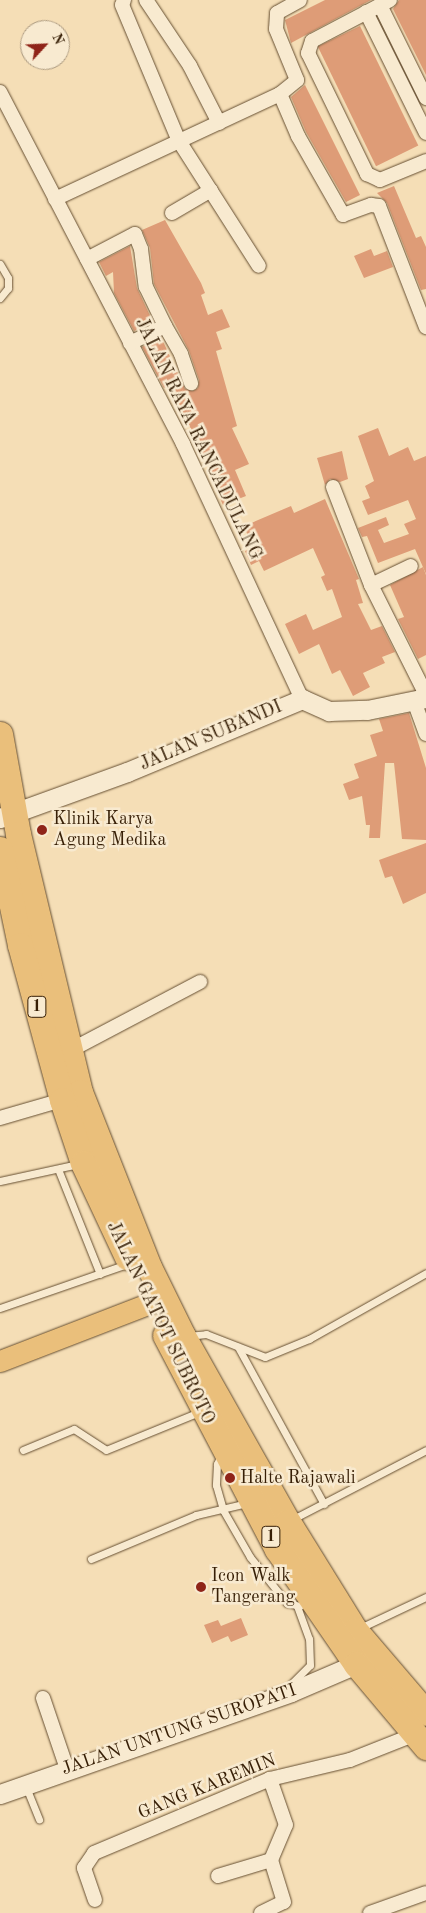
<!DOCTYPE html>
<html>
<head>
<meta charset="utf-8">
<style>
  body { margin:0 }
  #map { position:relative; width:426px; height:1913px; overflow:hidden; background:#f5deb6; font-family:"Old Standard TT",serif }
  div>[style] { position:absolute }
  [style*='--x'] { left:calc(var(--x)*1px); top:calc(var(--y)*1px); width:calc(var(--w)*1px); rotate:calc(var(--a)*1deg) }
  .building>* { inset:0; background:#de9c77; transform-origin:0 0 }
  .roads { filter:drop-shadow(0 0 1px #664f32) drop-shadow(0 0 1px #664f32) }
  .lane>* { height:7px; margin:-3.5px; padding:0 3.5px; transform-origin:3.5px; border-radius:3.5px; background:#f8ead0 }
  .street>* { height:14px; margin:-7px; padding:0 7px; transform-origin:7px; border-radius:7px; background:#f8ead0 }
  .secondary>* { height:19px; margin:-9.5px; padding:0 9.5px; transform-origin:9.5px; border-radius:9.5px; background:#f8ead0 }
  .primary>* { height:21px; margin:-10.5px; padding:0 10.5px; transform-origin:10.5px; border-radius:10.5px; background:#eabf7b }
  .highway>* { height:25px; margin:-12.5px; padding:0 12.5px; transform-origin:12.5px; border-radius:12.5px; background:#eabf7b }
  .dots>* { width:14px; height:14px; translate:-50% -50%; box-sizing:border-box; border:2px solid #f8ead0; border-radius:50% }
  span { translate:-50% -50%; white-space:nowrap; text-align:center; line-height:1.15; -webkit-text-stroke:5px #f8ead0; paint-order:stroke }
  .shield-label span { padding:1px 4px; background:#f8ead0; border:1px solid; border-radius:4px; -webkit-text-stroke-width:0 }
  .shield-label { font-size:16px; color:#371f06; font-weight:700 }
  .street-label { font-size:18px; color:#371f06 }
  .poi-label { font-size:18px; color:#371f06 }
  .left { translate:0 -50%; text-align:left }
  .north { position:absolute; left:20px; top:20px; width:50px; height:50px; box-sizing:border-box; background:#f8ead0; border:1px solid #ab997f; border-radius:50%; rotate:65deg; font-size:14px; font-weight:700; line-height:20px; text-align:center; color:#371f06 }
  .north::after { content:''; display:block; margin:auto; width:18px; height:22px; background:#8f2418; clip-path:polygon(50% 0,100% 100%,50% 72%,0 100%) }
</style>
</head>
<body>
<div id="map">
  <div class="building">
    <i style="clip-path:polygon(325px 0,371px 0,291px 43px,285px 20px)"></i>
    <i style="clip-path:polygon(399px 0,426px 0,426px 75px,393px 9px)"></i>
    <i style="left:360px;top:26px;width:133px;height:47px;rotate:64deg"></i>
    <i style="clip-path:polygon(305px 85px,360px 195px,346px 202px,306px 132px,291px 97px)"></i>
    <i style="clip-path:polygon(394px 186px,416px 238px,421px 236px,426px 247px,426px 289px,421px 290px,387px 203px,377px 193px)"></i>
    <i style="clip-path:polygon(165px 220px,201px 283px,205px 293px,201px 295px,208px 315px,222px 309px,230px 327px,216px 332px,222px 349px,216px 351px,237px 426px,232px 428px,249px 464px,235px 470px,246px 496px,223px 505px,218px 494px,221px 493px,181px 408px,169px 386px,164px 388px,142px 347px,161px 337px,185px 389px,193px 391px,198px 388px,199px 380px,189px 351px,154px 284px,150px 248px,142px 230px)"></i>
    <i style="clip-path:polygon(130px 246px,137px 288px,153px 322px,134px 331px,114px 293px,113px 272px,106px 276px,99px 262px)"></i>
    <i style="clip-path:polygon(371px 249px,374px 256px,387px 251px,393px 267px,364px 278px,354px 256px)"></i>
    <i style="clip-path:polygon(378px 428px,389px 456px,408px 447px,414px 461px,426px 456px,426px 574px,415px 549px,378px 563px,367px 536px,362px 537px,358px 528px,386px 517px,389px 525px,378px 530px,384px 543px,409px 534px,404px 524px,416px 519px,408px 500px,368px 515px,362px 501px,370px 498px,365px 486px,374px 481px,358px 436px)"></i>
    <i style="clip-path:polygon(342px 451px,348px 479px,340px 482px,330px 479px,325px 485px,317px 458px)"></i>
    <i style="clip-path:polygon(325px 499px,359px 579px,356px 580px,363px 603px,358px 604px,371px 630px,382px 626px,395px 652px,382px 657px,385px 663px,363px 673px,370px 687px,353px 696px,340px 670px,332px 674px,319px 644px,299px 654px,285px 624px,306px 614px,313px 630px,342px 617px,332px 589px,327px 591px,321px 577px,325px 575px,313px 548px,264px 571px,259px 561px,251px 565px,245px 551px,253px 548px,244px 526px,291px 506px,294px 513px)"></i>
    <i style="clip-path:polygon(423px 567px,426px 575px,426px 655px,418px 659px,398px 619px,404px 617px,390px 585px)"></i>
    <i style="clip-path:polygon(409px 713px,426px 768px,426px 840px,402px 839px,394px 763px,385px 763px,380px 838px,369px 838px,370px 825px,366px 825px,362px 796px,349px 800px,343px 784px,359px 778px,354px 764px,377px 756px,370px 735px,383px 731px,379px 719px)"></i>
    <i style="clip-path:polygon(426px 843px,426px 893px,403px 904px,392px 876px,385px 878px,379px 860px)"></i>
    <i style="clip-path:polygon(241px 1618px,248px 1635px,231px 1642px,228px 1636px,212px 1643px,204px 1625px,218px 1620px,221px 1626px)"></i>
  </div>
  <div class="roads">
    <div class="lane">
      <i style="--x:0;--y:264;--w:16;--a:60"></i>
      <i style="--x:8;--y:278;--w:10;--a:90"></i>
      <i style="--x:8;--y:288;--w:13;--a:129"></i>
      <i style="--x:58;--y:1169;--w:113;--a:68.2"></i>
      <i style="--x:0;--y:1181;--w:80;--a:-12.3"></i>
      <i style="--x:0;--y:1308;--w:134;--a:-19.1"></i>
      <i style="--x:188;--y:1336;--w:18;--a:-6"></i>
      <i style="--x:206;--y:1334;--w:63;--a:21.3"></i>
      <i style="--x:265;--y:1357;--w:48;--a:-22.2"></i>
      <i style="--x:309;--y:1339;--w:134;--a:-29.4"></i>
      <i style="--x:238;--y:1347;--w:179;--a:61.3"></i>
      <i style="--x:23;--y:1450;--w:55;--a:-22.4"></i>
      <i style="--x:74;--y:1429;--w:38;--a:33"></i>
      <i style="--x:106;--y:1450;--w:100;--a:-22.2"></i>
      <i style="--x:221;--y:1455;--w:10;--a:114"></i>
      <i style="--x:217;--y:1464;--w:21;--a:93"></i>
      <i style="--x:216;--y:1485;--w:26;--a:74"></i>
      <i style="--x:223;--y:1510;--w:54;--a:60.1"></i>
      <i style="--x:250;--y:1557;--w:59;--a:51.2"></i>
      <i style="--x:287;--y:1603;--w:13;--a:13"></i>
      <i style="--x:291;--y:1520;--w:152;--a:-27.4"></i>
      <i style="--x:91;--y:1559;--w:114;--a:-22.7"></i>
      <i style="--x:196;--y:1515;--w:52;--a:-13.2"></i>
      <i style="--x:360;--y:1628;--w:73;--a:-25.2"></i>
      <i style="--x:290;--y:1685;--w:28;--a:-45"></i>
      <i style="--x:310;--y:1665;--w:26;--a:-92"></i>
      <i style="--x:309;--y:1639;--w:35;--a:-110"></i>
      <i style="--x:26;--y:1787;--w:35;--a:68"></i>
    </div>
    <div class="street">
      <i style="--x:124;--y:0;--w:5;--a:112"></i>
      <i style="--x:122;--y:5;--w:147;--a:67.3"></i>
      <i style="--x:179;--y:141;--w:148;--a:57.4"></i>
      <i style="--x:146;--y:0;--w:79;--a:56.3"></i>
      <i style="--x:190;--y:66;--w:64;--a:63"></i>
      <i style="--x:390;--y:0;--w:88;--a:152.3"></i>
      <i style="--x:312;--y:41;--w:13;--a:108"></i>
      <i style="--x:308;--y:53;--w:135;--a:64"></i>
      <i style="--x:367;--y:174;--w:14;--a:25"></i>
      <i style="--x:380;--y:180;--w:50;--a:-22.4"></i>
      <i style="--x:380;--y:5;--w:104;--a:63.7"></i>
      <i style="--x:366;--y:12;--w:135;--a:63.6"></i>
      <i style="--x:0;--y:92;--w:397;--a:62.5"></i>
      <i style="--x:183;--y:444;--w:281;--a:65"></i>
      <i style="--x:280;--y:94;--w:46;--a:66.8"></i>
      <i style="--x:298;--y:136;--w:91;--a:60.3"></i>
      <i style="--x:343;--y:215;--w:30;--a:-20"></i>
      <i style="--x:371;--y:205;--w:8;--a:7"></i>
      <i style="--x:379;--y:206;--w:130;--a:68.8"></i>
      <i style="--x:55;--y:199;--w:248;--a:-25"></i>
      <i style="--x:280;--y:94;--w:22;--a:-39"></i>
      <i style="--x:297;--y:80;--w:55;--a:-112.4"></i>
      <i style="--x:276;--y:29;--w:16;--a:-86"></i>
      <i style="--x:277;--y:13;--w:26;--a:-29"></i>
      <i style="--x:172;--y:213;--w:45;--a:-30.5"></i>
      <i style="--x:87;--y:259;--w:54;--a:-27.5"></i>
      <i style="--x:135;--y:234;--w:16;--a:68"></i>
      <i style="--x:141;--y:249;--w:38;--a:83"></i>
      <i style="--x:146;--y:287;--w:43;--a:64"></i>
      <i style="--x:165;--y:326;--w:39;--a:154"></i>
      <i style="--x:165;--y:326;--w:32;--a:60"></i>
      <i style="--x:181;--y:354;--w:31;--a:71"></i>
      <i style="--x:333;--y:487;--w:105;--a:68.8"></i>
      <i style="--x:371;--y:585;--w:123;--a:63.4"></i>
      <i style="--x:371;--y:585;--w:44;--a:-25.4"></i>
      <i style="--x:414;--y:701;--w:35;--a:70"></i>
      <i style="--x:71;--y:1050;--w:146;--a:-27.8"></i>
      <i style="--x:0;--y:1118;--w:65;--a:-16.2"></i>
      <i style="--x:43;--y:1698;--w:75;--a:71.3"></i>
      <i style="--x:218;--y:1876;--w:55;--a:-16.8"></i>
      <i style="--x:95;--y:1900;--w:34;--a:-109"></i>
      <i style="--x:84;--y:1868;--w:18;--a:-56"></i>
      <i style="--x:94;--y:1853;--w:191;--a:-22.8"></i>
      <i style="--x:270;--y:1779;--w:82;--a:-13.4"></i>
      <i style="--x:350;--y:1760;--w:68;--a:-21.6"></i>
      <i style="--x:261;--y:1913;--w:25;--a:-26"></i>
      <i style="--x:284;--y:1902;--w:44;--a:-107.2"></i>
      <i style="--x:271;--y:1860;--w:38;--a:-67"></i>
      <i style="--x:286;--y:1825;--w:49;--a:-109.2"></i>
      <i style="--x:370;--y:1913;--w:59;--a:-19.7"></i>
    </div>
    <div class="secondary">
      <i style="--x:0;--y:818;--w:135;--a:-19.9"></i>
      <i style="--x:127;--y:772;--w:190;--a:-22.6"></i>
      <i style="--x:302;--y:699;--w:30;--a:24"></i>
      <i style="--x:329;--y:711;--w:38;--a:-2"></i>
      <i style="--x:367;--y:710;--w:60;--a:-11.5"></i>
      <i style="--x:0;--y:1794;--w:308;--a:-19.3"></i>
      <i style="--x:291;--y:1692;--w:71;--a:-23.3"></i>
    </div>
    <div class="primary">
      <i style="--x:0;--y:1361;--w:175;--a:-21.1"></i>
    </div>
    <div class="highway">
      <i style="--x:0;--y:734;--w:102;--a:79.8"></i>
      <i style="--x:18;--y:834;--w:265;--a:76.5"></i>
      <i style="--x:80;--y:1092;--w:188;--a:68.5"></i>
      <i style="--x:149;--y:1267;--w:77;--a:63.8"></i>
      <i style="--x:183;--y:1336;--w:214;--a:60.6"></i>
      <i style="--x:288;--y:1522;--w:127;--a:58.2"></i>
      <i style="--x:355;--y:1630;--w:109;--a:49.5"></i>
      <i style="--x:0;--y:849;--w:98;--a:78.2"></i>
      <i style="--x:20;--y:945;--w:161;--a:74.8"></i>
      <i style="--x:62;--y:1100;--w:66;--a:71.6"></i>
      <i style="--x:83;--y:1163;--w:104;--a:64.9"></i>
      <i style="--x:165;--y:1335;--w:242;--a:62.4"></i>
      <i style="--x:277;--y:1549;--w:140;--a:55.5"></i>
      <i style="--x:356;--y:1664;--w:109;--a:49.9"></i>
    </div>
  </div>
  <div class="dots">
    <i style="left:42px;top:830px;background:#8f2418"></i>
    <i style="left:230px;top:1478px;background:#8f2418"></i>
    <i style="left:201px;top:1587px;background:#8f2418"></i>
  </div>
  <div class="shield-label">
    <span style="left:37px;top:1007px">1</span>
    <span style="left:271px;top:1537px">1</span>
  </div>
  <div class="street-label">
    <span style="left:198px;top:439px;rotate:64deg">JALAN RAYA RANCADULANG</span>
    <span style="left:211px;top:736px;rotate:-23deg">JALAN SUBANDI</span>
    <span style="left:160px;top:1323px;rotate:64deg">JALAN GATOT SUBROTO</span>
    <span style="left:179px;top:1730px;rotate:-19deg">JALAN UNTUNG SUROPATI</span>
    <span style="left:207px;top:1787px;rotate:-22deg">GANG KAREMIN</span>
  </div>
  <div class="poi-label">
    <span class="left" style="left:53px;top:830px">Klinik Karya<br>Agung Medika</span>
    <span class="left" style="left:240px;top:1478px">Halte Rajawali</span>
    <span class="left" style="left:211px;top:1587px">Icon Walk<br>Tangerang</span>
  </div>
  <div class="north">N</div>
</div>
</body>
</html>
